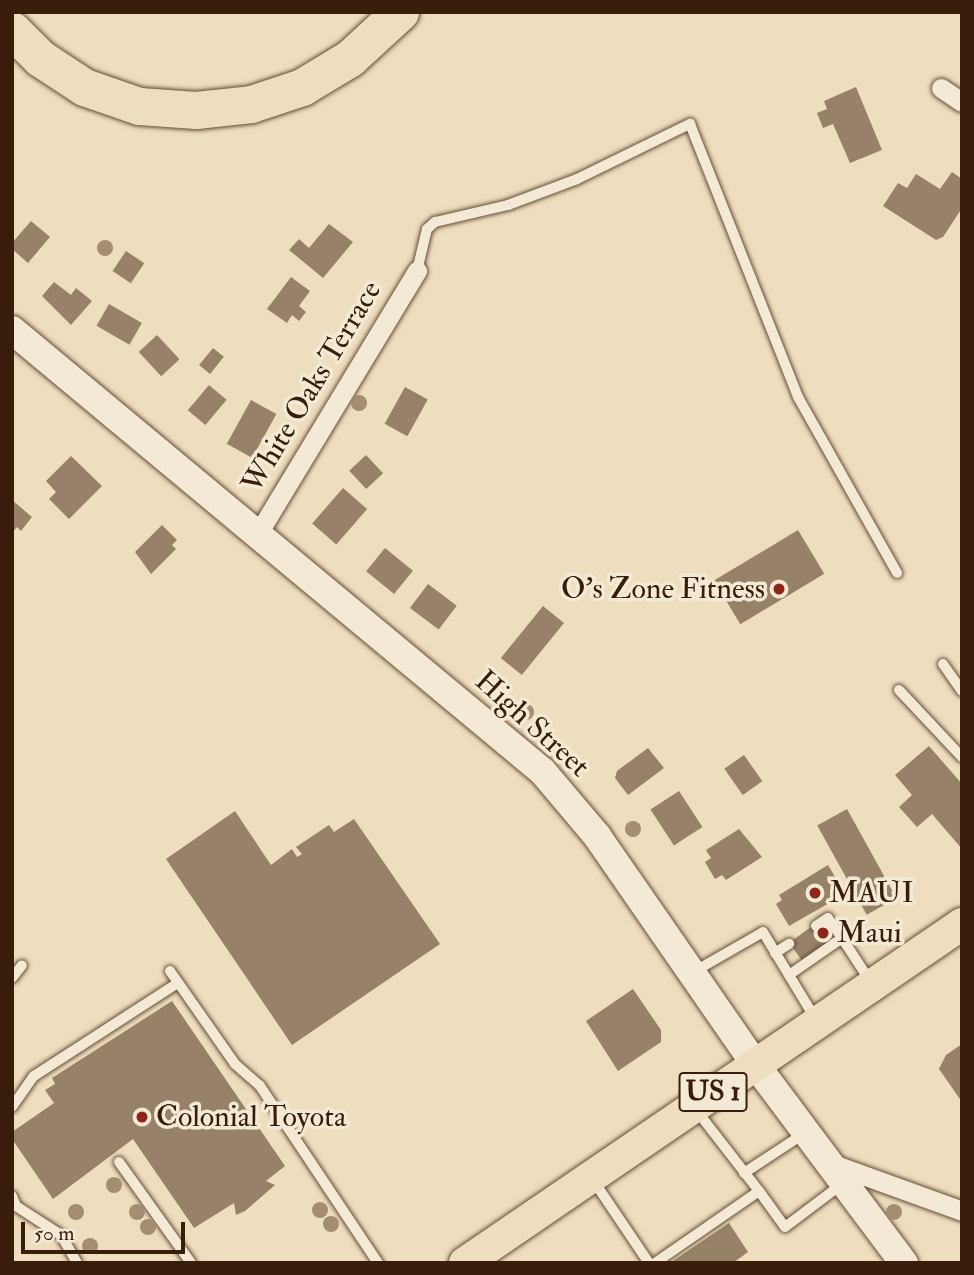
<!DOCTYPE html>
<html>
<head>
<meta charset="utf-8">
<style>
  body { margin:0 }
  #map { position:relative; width:974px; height:1275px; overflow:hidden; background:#eeddbe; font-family:"IM FELL Double Pica",serif }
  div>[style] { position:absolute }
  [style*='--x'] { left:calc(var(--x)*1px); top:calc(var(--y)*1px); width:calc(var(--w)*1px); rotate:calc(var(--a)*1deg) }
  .building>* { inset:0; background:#978168; transform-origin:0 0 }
  .roads { filter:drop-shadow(0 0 2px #664d37) drop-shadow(0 0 2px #664d37) }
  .lane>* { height:10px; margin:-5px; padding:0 5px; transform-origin:5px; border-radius:5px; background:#f4e9d5 }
  .street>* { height:19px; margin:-9.5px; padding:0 9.5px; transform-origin:9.5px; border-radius:9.5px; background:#f4e9d5 }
  .secondary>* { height:28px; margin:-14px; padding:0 14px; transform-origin:14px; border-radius:14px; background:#f4e9d5 }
  .primary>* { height:32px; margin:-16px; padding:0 16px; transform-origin:16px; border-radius:16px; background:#eeddbe }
  .highway>* { height:37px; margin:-18.5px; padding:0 18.5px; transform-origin:18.5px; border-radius:18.5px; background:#eeddbe }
  .trees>* { width:16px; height:16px; margin:-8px; border-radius:50%; background:#a38e74 }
  .dots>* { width:19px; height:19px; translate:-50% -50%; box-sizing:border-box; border:4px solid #f4e9d5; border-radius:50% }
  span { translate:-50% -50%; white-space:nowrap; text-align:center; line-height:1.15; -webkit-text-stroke:7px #f4e9d5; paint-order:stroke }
  .shield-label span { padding:2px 5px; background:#f4e9d5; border:2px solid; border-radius:5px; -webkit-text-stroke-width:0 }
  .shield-label { font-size:28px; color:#381d0a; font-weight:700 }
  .street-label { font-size:30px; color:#381d0a }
  .poi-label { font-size:30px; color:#381d0a }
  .right { translate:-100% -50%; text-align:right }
  .left { translate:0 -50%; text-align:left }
  .frame { position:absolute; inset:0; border:14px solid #381d0a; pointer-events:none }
  .scale { position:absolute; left:21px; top:1222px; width:164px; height:32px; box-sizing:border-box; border:4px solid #381d0a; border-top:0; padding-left:9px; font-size:21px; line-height:24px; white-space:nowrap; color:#381d0a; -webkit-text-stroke:5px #f4e9d5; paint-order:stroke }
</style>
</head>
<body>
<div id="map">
  <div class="building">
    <i style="clip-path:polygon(856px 87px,882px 150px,850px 163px,833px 124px,823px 128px,817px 113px,827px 109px,824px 101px)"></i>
    <i style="clip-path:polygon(952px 172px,962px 179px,962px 208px,943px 237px,936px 240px,883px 206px,898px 183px,907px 188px,916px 174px,940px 189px)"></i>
    <i style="clip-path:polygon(31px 221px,50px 237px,28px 263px,12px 249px,12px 243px)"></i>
    <i style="clip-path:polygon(329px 224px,353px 242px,323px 278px,289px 250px,299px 239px,309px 248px)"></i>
    <i style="left:126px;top:251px;width:22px;height:24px;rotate:34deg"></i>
    <i style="clip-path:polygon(291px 277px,310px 291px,299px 306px,306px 312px,299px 321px,292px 315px,287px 323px,267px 309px)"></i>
    <i style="clip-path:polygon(54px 282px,71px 295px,76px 288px,92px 301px,71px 325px,42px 296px)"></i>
    <i style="left:109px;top:304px;width:38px;height:25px;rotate:30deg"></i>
    <i style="left:157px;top:335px;width:33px;height:25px;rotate:47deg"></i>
    <i style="left:213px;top:348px;width:14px;height:22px;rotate:39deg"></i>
    <i style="left:209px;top:385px;width:23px;height:33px;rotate:40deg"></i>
    <i style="left:405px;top:387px;width:26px;height:42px;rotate:29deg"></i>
    <i style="left:251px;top:400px;width:29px;height:50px;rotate:29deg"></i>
    <i style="left:366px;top:455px;width:25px;height:23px;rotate:47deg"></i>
    <i style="clip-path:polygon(71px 456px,102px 486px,69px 519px,49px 499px,56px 492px,46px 481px)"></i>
    <i style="left:343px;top:488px;width:32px;height:47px;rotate:41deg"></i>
    <i style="clip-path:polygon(12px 500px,32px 517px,21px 531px,17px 527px,12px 533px)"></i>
    <i style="clip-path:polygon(162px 525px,177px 540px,172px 545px,176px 549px,151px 574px,135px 552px)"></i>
    <i style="left:798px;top:530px;width:51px;height:98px;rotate:59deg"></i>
    <i style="left:385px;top:548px;width:36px;height:30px;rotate:39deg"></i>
    <i style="left:428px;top:584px;width:36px;height:30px;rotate:37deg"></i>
    <i style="left:543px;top:606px;width:27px;height:67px;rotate:39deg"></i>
    <i style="clip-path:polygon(929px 746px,962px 784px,962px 849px,932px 814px,917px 827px,899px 807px,912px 795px,895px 775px)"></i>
    <i style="clip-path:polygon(648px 748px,664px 768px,628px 795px,615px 778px,617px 771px)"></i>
    <i style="left:744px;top:755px;width:32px;height:24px;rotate:55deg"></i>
    <i style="left:679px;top:791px;width:43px;height:34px;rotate:57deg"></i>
    <i style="left:847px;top:809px;width:102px;height:34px;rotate:61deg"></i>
    <i style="clip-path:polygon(235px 811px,271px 865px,292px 849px,297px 857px,302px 854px,296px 847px,329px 825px,334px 832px,354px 819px,440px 944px,292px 1045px,166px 859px)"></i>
    <i style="clip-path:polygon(739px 829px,762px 857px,726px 880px,722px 875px,715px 879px,705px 862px,711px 858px,706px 850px)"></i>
    <i style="clip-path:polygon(828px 865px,845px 894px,789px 926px,776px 904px,782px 900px,779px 895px)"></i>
    <i style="left:815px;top:924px;width:22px;height:32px;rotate:54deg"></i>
    <i style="clip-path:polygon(633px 989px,661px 1030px,661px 1042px,618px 1071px,586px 1021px)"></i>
    <i style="clip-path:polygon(172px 1001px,285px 1166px,266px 1181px,275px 1185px,245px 1211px,236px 1215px,234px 1203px,194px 1228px,133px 1139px,53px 1199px,12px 1139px,12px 1132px,54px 1103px,45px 1090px,55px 1084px,52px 1078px)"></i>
    <i style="clip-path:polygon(962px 1044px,962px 1102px,939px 1069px,946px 1055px)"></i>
    <i style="clip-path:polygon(729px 1223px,748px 1252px,733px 1263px,670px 1263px)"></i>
  </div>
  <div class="roads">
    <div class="lane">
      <i style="--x:417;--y:271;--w:43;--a:-76.6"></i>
      <i style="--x:427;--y:229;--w:11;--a:-41"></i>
      <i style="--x:435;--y:222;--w:75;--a:-13.1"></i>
      <i style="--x:508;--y:205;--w:74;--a:-20.6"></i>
      <i style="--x:577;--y:179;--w:126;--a:-26"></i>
      <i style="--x:690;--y:124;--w:294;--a:68.4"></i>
      <i style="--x:798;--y:397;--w:202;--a:60.6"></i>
      <i style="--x:943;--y:664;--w:33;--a:55"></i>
      <i style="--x:899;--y:690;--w:92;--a:46.8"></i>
      <i style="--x:816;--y:926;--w:14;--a:-34"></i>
      <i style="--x:828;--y:918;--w:24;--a:55"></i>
      <i style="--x:775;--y:953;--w:17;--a:-33"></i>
      <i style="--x:170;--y:971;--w:113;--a:55"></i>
      <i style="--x:235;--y:1064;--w:33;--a:41"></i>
      <i style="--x:260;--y:1086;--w:213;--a:56.3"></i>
      <i style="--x:695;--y:971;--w:78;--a:-29.8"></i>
      <i style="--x:763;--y:932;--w:103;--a:58.9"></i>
      <i style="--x:789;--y:975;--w:65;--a:-34.9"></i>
      <i style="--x:842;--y:938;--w:51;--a:56.9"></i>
      <i style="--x:12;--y:978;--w:16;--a:-52"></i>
      <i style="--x:12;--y:1107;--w:38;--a:-55"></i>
      <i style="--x:34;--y:1076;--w:171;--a:-32.9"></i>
      <i style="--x:119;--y:1162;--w:124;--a:54.5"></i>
      <i style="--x:744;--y:1173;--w:73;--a:-33.3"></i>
      <i style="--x:593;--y:1180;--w:100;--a:56"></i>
      <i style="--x:759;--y:1191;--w:44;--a:54.2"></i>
      <i style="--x:785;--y:1227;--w:71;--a:-37"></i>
      <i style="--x:12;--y:1196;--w:11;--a:68"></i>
      <i style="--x:16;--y:1206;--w:54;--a:32.8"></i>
      <i style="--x:61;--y:1235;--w:32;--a:60"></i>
      <i style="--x:655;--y:1263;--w:126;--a:-34.7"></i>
      <i style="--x:759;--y:1191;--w:101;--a:-127.8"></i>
    </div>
    <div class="street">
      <i style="--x:941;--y:88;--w:25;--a:34"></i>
      <i style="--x:257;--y:535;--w:309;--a:-58.8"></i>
      <i style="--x:827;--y:1162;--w:144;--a:19.9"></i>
    </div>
    <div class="secondary">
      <i style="--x:12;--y:330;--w:691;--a:39.77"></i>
      <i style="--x:543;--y:772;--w:84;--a:49.8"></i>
      <i style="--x:597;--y:836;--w:277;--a:55.3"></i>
      <i style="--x:755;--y:1064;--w:249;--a:53.2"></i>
    </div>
    <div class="primary">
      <i style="--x:465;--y:1263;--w:602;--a:-34.3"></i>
    </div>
    <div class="highway">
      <i style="--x:12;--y:30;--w:40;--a:45"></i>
      <i style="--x:40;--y:58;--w:53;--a:33.4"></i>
      <i style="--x:84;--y:87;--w:58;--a:19.1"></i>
      <i style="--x:139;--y:106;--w:57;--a:4"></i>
      <i style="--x:196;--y:110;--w:55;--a:-6.2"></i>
      <i style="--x:251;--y:104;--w:54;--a:-18.4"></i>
      <i style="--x:302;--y:87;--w:56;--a:-31.1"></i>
      <i style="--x:350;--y:58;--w:68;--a:-42.6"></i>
    </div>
  </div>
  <div class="trees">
    <i style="left:105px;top:248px"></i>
    <i style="left:359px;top:403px"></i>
    <i style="left:526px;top:712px"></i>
    <i style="left:633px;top:829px"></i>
    <i style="left:114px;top:1185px"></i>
    <i style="left:320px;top:1210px"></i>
    <i style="left:76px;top:1212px"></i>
    <i style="left:137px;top:1212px"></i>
    <i style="left:894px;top:1212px"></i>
    <i style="left:331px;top:1224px"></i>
    <i style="left:148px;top:1227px"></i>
    <i style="left:90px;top:1246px"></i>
  </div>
  <div class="dots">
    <i style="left:779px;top:589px;background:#8f2418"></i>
    <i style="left:815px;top:893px;background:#8f2418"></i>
    <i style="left:823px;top:933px;background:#8f2418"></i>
    <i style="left:142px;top:1117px;background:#8f2418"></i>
  </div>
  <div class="shield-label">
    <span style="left:713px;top:1092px">US 1</span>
  </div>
  <div class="street-label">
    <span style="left:312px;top:387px;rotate:-59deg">White Oaks Terrace</span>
    <span style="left:532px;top:724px;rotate:42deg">High Street</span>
  </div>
  <div class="poi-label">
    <span class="right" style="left:765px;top:589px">O's Zone Fitness</span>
    <span class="left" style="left:829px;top:893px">MAUI</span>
    <span class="left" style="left:837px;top:933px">Maui</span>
    <span class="left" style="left:156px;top:1117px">Colonial Toyota</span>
  </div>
  <div class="frame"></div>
  <div class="scale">50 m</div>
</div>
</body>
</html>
